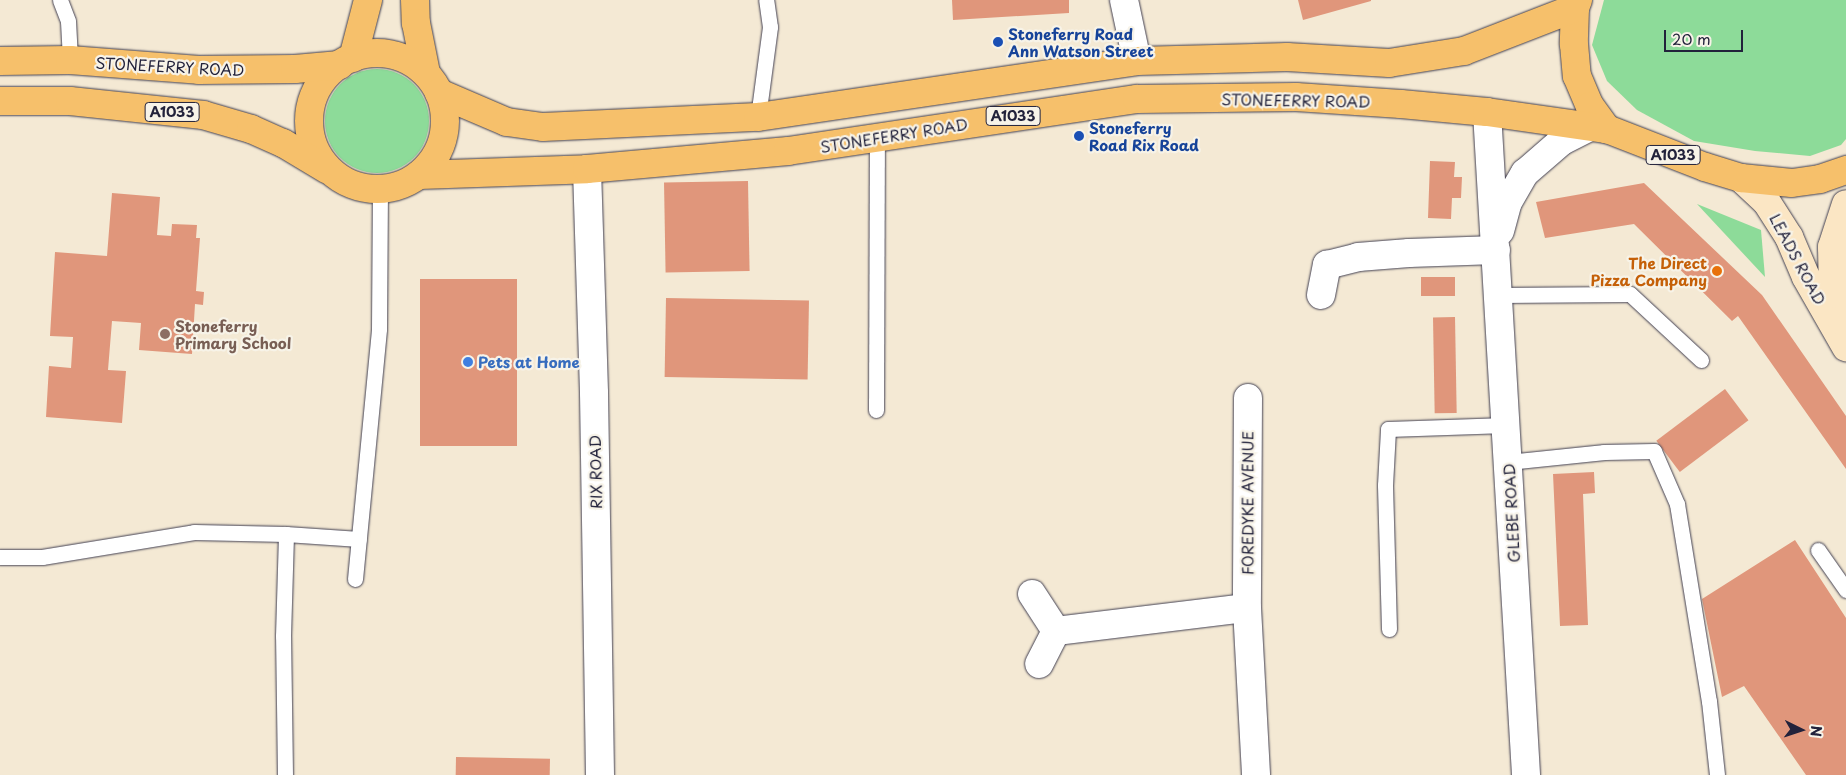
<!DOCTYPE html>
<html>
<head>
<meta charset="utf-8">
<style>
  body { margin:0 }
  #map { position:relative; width:1846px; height:775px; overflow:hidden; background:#f4e9d4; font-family:"Playpen Sans",sans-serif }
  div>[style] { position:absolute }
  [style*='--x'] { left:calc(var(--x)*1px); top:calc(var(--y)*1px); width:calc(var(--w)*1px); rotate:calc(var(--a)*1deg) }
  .green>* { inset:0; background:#8ddb99 }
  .round { border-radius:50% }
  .building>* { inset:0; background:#e0967b; transform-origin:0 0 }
  .roads { filter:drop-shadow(0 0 1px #424052) drop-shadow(0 0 1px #424052) }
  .service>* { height:15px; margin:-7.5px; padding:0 7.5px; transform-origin:7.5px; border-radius:7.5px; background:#fff }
  .minor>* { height:28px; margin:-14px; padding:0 14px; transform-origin:14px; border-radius:14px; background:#fff }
  .secondary>* { height:28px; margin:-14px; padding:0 14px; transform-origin:14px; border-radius:14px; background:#fbe6c4 }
  .primary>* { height:28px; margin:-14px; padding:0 14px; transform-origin:14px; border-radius:14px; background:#f6c06b }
  .trunk>* { height:28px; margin:-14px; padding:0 14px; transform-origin:14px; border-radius:14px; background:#f6c06b }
  .trunk>.ring { margin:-14px; padding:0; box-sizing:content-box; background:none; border:28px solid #f6c06b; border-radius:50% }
  .dots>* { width:14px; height:14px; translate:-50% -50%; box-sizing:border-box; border:2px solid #f7f3e8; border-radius:50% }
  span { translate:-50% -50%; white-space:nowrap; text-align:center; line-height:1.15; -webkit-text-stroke:4.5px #f7f3e8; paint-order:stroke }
  .shield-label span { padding:1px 4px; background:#f7f3e8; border:1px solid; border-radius:4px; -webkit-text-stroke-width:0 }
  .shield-label { font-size:14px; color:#22223b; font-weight:700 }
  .transit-label { font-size:15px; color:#164399; font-weight:700 }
  .left { translate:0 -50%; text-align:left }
  .street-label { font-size:15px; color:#22223b }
  .food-label { font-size:15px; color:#c56008; font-weight:700 }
  .right { translate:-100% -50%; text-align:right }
  .education-label { font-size:15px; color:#785e54; font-weight:700 }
  .shop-label { font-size:15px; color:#366cbe; font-weight:700 }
  .north { position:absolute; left:1776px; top:705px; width:50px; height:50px; -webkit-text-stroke:4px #f7f3e8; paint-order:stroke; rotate:94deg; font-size:14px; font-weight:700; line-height:20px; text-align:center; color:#22223b }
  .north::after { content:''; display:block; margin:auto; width:18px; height:22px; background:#22223b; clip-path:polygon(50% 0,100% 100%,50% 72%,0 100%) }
  .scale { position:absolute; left:1664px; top:30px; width:79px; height:22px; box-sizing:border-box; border:2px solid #22223b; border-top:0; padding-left:6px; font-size:15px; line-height:18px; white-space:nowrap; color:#22223b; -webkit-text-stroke:4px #f7f3e8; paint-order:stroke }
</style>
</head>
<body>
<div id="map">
  <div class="green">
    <i style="clip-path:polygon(1604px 0,1846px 0,1846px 139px,1841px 145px,1810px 156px,1755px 151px,1694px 141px,1637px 110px,1607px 81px,1592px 45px)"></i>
    <i class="round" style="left:325px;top:69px;width:104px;height:104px"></i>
    <i style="clip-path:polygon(1697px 204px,1761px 230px,1765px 277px)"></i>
  </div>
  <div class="building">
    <i style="clip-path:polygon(952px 0,1069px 0,1069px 13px,953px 20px)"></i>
    <i style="clip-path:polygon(1298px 0,1371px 0,1371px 1px,1303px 20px)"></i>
    <i style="clip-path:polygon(1430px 161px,1455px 162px,1454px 177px,1462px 177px,1461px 198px,1452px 198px,1451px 219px,1428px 218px)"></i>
    <i style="left:748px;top:181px;width:90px;height:84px;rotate:89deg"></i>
    <i style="clip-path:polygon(1644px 183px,1762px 295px,1846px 416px,1846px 469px,1738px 316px,1732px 321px,1634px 224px,1545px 238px,1536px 202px)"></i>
    <i style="clip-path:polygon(112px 193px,160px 197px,157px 235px,171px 236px,172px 224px,197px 225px,196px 238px,200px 238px,196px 291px,204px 292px,203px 305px,195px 304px,192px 354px,139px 350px,141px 323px,112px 321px,108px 370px,126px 371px,122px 423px,46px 417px,49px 366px,71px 368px,73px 337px,50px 336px,55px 252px,107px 256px)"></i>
    <i style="left:1421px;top:277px;width:34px;height:19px"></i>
    <i style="left:420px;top:279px;width:97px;height:167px"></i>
    <i style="left:666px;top:298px;width:143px;height:79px;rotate:1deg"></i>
    <i style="left:1455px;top:317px;width:96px;height:22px;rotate:89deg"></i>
    <i style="left:1725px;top:389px;width:39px;height:86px;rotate:53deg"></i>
    <i style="clip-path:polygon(1594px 472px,1595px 493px,1583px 494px,1588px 625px,1560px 626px,1553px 474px)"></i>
    <i style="clip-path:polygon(1795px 540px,1846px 618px,1846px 775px,1806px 775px,1744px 686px,1722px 697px,1702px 599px)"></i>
    <i style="left:456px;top:757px;width:94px;height:18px;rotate:1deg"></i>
  </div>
  <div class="roads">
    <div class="service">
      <i style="--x:60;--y:0;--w:22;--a:69"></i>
      <i style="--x:68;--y:21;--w:39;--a:87"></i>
      <i style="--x:758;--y:117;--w:91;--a:-82.4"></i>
      <i style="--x:770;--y:27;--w:27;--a:-98"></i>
      <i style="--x:1498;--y:295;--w:132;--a:-0.4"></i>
      <i style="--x:1630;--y:294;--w:97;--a:42.9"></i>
      <i style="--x:876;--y:410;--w:273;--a:-89.8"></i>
      <i style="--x:1508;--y:462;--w:97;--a:-5.9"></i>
      <i style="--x:1604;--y:452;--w:50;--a:-1.1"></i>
      <i style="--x:1654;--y:451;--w:58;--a:66.5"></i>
      <i style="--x:1677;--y:504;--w:200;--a:80.8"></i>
      <i style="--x:1709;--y:701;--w:74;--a:83.8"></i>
      <i style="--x:1818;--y:550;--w:49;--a:55"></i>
      <i style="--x:0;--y:557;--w:42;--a:0"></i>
      <i style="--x:42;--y:557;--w:154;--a:-9.3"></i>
      <i style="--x:194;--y:532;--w:92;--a:1.2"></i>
      <i style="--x:355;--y:579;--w:251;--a:-84.5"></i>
      <i style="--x:379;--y:329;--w:140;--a:-89.6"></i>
      <i style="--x:1389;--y:629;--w:144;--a:-91.6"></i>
      <i style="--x:1385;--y:485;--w:56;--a:-86.9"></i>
      <i style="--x:1388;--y:429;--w:118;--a:-1.9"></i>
      <i style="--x:285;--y:775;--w:139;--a:-90.8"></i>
      <i style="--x:283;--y:636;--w:102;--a:-88.3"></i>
      <i style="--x:286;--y:534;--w:73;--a:3.9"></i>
    </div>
    <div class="minor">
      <i style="--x:1124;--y:0;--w:62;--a:78"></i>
      <i style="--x:1487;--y:112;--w:664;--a:86.63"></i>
      <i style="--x:587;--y:169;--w:224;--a:88.2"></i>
      <i style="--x:594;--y:393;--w:382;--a:89.1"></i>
      <i style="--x:1500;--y:231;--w:30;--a:-75"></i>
      <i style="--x:1508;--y:202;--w:34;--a:-60"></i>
      <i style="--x:1525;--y:173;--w:49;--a:-40.9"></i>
      <i style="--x:1562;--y:141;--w:31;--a:-27"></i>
      <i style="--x:1321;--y:295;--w:31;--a:-79"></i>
      <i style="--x:1327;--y:265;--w:32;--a:-14"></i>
      <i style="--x:1358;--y:257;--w:51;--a:-4.5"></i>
      <i style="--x:1409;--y:253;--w:87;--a:-2"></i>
      <i style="--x:1248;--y:398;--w:210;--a:90.3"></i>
      <i style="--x:1247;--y:608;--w:167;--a:86.9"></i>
      <i style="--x:1032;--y:594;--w:44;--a:57"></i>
      <i style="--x:1056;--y:631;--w:37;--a:117"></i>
      <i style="--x:1056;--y:631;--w:192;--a:-6.9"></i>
    </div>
    <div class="secondary">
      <i style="--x:1741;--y:178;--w:34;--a:43"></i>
      <i style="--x:1766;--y:201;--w:43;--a:57.4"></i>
      <i style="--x:1789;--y:237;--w:43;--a:67"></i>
      <i style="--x:1806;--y:277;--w:81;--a:60.3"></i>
      <i style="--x:1842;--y:321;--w:28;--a:-108"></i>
      <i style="--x:1833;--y:294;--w:47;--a:-91.2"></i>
      <i style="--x:1832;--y:247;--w:45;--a:-72"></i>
    </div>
    <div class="primary">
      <i style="--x:415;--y:0;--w:23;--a:88"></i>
      <i style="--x:416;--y:23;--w:51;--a:78.7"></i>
      <i style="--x:353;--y:58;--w:60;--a:-75.5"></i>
    </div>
    <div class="trunk">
      <i style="--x:1578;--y:0;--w:9;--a:111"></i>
      <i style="--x:1575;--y:8;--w:36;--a:92"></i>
      <i style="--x:1574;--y:44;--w:32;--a:85"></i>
      <i style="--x:1577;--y:76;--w:33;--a:67"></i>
      <i style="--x:1590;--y:106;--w:29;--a:54"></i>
      <i style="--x:1607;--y:129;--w:105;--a:21.2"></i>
      <i style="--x:1705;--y:167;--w:38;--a:17"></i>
      <i style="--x:1741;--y:178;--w:51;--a:5.6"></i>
      <i style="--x:1792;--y:183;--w:28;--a:-8"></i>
      <i style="--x:1820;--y:179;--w:28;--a:-19"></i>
      <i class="ring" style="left:309px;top:53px;width:108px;height:108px"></i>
      <i style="--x:0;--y:61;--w:70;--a:-0.8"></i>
      <i style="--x:70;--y:60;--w:129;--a:4.4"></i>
      <i style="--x:199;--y:70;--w:96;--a:-0.6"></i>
      <i style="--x:295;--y:69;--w:45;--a:-5.1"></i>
      <i style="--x:439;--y:93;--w:74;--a:23.1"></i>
      <i style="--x:507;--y:122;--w:36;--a:8"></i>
      <i style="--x:543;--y:127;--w:215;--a:-2.7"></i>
      <i style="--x:758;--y:117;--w:383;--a:-8.4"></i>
      <i style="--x:1137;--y:61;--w:150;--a:-1.5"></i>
      <i style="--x:1287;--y:57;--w:102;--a:3.4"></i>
      <i style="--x:1389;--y:63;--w:76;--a:-9.1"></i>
      <i style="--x:1464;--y:51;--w:119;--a:-21.2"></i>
      <i style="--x:0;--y:101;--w:70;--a:0"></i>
      <i style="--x:70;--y:101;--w:134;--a:6"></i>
      <i style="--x:203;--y:115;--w:50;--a:16.3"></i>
      <i style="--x:251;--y:129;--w:35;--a:24"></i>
      <i style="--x:283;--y:143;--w:52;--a:31"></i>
      <i style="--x:419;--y:175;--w:168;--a:-2"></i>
      <i style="--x:587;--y:169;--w:202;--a:-5.1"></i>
      <i style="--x:788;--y:151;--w:353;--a:-8.5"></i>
      <i style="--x:1137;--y:99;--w:159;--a:-0.7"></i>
      <i style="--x:1296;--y:97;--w:105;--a:3.8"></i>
      <i style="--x:1401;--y:104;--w:86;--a:5.3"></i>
      <i style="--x:1487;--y:112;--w:121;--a:8.1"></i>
    </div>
  </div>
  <div class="dots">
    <i style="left:998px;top:42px;background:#1a4fb4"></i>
    <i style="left:1079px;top:136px;background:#1a4fb4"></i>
    <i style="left:1717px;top:271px;background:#e8710a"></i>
    <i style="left:165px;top:334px;background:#8d6e63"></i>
    <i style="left:468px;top:362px;background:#3f7fe0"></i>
  </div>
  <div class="shield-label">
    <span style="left:172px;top:112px">A1033</span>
    <span style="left:1013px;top:116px">A1033</span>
    <span style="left:1673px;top:155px">A1033</span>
  </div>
  <div class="transit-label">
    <span class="left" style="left:1008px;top:42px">Stoneferry Road<br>Ann Watson Street</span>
    <span class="left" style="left:1089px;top:136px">Stoneferry<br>Road Rix Road</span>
  </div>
  <div class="street-label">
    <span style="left:170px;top:66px;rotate:3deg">STONEFERRY ROAD</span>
    <span style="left:1296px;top:100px;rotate:1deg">STONEFERRY ROAD</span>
    <span style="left:894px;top:135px;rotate:-9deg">STONEFERRY ROAD</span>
    <span style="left:1798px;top:259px;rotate:62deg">LEADS ROAD</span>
    <span style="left:595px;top:472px;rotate:-91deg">RIX ROAD</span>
    <span style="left:1247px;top:503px;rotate:-90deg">FOREDYKE AVENUE</span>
    <span style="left:1511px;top:513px;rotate:-93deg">GLEBE ROAD</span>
  </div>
  <div class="food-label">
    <span class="right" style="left:1707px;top:271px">The Direct<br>Pizza Company</span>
  </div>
  <div class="education-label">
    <span class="left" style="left:175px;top:334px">Stoneferry<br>Primary School</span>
  </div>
  <div class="shop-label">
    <span class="left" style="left:478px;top:362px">Pets at Home</span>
  </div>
  <div class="north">N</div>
  <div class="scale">20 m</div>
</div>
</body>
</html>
